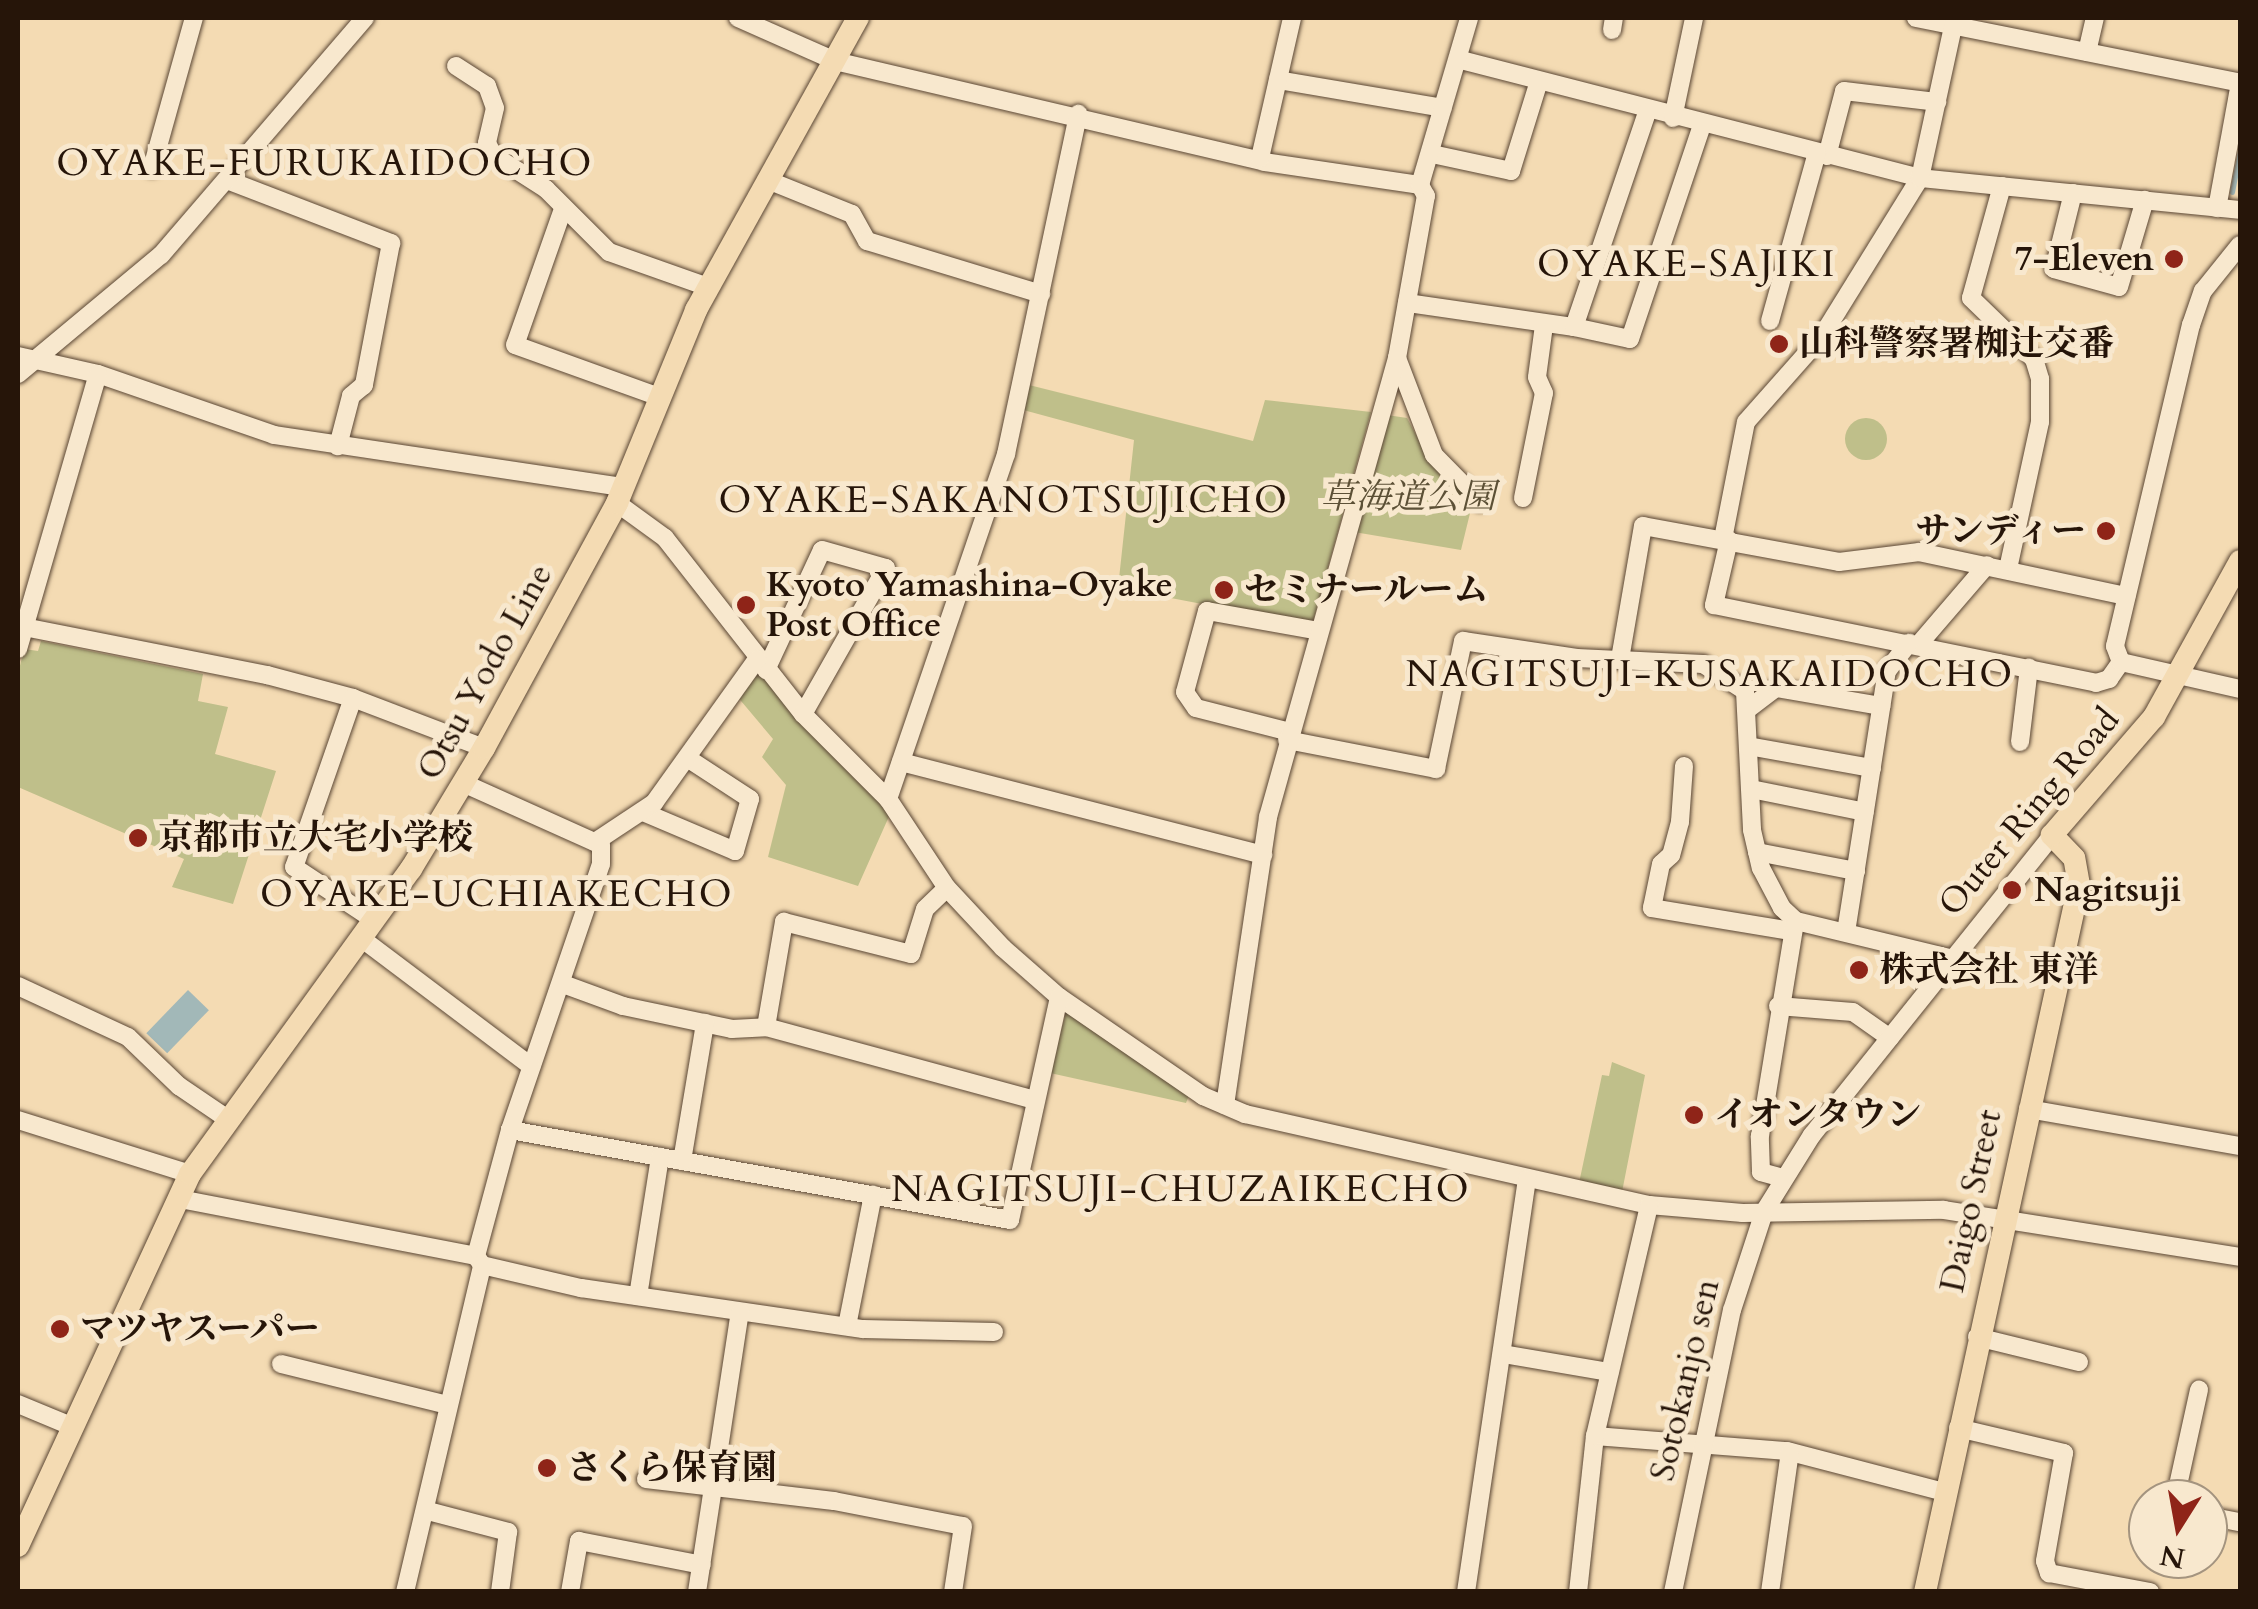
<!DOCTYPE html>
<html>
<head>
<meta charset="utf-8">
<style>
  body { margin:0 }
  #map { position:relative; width:2258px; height:1609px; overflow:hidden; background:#f4dbb3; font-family:Cardo,"Noto Serif JP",serif }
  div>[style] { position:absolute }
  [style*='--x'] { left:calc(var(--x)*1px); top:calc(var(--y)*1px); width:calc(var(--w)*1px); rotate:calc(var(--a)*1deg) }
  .green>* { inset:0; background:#bfbf8a }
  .round { border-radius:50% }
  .water>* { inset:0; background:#a2b8b8; transform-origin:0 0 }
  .stream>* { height:5px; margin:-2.5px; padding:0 2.5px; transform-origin:2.5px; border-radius:2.5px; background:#a2b8b8 }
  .roads { filter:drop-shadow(0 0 2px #5a4634) drop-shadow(0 0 2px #5a4634) }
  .minor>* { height:18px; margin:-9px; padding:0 9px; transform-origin:9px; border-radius:9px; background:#f8e8ce }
  .major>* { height:22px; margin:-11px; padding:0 11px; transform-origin:11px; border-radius:11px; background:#f4dbb3 }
  .dots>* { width:28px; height:28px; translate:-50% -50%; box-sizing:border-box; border:5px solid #f8e8ce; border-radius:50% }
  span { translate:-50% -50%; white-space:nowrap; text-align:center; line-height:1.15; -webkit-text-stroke:10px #f8e8ce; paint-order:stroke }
  .poi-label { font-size:35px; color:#261509; font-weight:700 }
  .right { translate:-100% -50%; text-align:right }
  .left { translate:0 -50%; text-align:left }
  .park-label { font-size:35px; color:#5c5036; font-style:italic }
  .street-label { font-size:35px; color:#261509 }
  .neighbourhood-label { font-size:38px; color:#261509; letter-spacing:2.5px }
  .frame { position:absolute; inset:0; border:20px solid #261509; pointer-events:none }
  .north { position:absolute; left:2128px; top:1479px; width:100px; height:100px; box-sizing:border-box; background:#f8e8ce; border:2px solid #a4947f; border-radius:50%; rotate:191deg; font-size:28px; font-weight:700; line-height:40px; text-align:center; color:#261509 }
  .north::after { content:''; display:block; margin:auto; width:35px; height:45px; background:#8f2418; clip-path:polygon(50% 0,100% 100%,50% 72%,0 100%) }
</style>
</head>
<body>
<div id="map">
  <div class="green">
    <i style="clip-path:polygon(1021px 383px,1253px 441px,1265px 400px,1371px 412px,1312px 625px,1118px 588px,1134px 440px,1016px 408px)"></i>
    <i style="clip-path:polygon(1387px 415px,1407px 418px,1429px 459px,1473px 501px,1461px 550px,1354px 532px)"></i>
    <i class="round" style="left:1845px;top:418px;width:42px;height:42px"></i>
    <i style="clip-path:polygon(41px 641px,203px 674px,198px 701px,228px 707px,215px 754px,276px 771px,233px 904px,172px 887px,184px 859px,18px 787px,18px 674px,24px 649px,38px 651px)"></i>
    <i style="clip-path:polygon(752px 671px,761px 672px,891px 812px,858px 886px,768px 857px,786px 785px,762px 757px,773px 739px,736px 695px)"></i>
    <i style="clip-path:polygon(1066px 1012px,1189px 1095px,1186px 1103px,1050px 1073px)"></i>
    <i style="clip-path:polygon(1612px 1062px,1645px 1075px,1622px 1192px,1579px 1183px,1602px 1075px,1609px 1076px)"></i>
  </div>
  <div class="water">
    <i style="left:188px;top:990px;width:29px;height:60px;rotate:44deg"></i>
  </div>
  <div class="stream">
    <i style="--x:2232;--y:192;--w:42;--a:-79"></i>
  </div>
  <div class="roads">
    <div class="minor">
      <i style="--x:738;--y:18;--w:106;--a:23.9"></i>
      <i style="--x:835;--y:61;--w:441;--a:13.2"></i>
      <i style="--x:1264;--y:162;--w:158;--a:8.4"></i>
      <i style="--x:1916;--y:18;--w:330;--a:11.3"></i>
      <i style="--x:2240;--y:83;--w:127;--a:100.4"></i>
      <i style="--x:1612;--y:30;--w:12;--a:-81"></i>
      <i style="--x:2087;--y:52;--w:35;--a:-77"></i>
      <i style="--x:1461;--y:60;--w:474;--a:14.4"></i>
      <i style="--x:1920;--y:178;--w:322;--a:5.7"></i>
      <i style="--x:456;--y:66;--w:37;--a:33"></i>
      <i style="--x:487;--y:86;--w:23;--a:70"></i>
      <i style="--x:495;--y:108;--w:36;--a:103"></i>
      <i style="--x:487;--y:143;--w:13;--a:63"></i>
      <i style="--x:493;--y:155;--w:63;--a:32.7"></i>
      <i style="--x:546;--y:189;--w:89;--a:45"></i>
      <i style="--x:609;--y:252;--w:105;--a:19.5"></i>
      <i style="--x:1278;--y:80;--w:167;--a:9.6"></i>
      <i style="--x:1673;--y:118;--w:102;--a:-78.1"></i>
      <i style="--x:1432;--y:154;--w:81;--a:12.1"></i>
      <i style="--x:1511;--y:171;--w:94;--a:-72.7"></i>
      <i style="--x:1827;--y:156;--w:67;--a:-75.3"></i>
      <i style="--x:1844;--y:91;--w:94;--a:6.7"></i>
      <i style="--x:1260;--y:158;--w:144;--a:-77.1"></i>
      <i style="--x:152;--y:168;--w:156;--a:-74.4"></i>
      <i style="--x:227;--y:180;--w:176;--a:21"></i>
      <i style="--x:391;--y:243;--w:145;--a:100.8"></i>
      <i style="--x:364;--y:385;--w:17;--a:140"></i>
      <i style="--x:351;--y:396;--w:52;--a:104.6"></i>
      <i style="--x:770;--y:181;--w:88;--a:21.9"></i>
      <i style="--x:852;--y:214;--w:31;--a:61"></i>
      <i style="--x:867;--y:241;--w:182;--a:16.9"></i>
      <i style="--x:2002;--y:186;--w:116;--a:105.5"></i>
      <i style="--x:1971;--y:298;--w:88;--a:44.1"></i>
      <i style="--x:2034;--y:359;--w:21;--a:73"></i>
      <i style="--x:2040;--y:379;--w:43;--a:90"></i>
      <i style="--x:2040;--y:422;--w:150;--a:102.3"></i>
      <i style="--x:2073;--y:193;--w:78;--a:104"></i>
      <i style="--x:2054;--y:269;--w:67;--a:15.5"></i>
      <i style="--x:2119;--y:287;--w:91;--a:-73.4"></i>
      <i style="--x:563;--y:209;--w:144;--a:109.4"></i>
      <i style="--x:515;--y:345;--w:151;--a:19.8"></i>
      <i style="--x:1407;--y:303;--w:169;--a:8.2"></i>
      <i style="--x:1574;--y:327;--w:227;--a:-71.2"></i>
      <i style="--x:1770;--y:321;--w:174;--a:-74.4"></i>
      <i style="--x:1574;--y:327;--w:57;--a:12.1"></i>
      <i style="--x:1630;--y:339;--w:226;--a:-71.4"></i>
      <i style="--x:18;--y:356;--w:82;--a:12.7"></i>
      <i style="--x:98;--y:374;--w:186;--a:19.1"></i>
      <i style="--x:274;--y:435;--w:353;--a:8.5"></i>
      <i style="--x:1397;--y:358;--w:104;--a:69.1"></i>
      <i style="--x:1434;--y:455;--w:66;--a:45.6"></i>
      <i style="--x:18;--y:374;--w:186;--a:-39.8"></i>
      <i style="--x:161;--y:255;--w:313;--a:-49.3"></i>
      <i style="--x:1523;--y:498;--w:107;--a:-78.7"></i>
      <i style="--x:1544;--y:393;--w:17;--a:-114"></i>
      <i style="--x:1537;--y:377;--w:52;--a:-82.3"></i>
      <i style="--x:617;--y:503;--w:59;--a:36.1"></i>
      <i style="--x:665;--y:538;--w:224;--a:51.9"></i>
      <i style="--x:803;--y:714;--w:120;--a:45"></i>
      <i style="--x:888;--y:799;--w:107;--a:56.5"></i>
      <i style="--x:947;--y:888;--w:82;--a:47"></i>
      <i style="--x:1003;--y:948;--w:74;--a:41.2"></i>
      <i style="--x:1059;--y:997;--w:175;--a:34.5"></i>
      <i style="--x:1203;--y:1096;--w:46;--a:23.2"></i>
      <i style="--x:1245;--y:1114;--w:414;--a:12.7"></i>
      <i style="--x:1649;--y:1205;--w:94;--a:4.9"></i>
      <i style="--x:1743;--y:1213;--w:201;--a:-0.9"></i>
      <i style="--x:1944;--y:1210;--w:300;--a:9"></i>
      <i style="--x:1723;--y:539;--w:119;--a:-78.9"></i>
      <i style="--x:1746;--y:422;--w:115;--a:-48.5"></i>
      <i style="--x:1822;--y:336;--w:186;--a:-58.2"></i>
      <i style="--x:1920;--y:178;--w:164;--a:-77.7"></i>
      <i style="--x:1729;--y:540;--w:67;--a:103"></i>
      <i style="--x:1714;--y:605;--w:390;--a:11.5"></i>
      <i style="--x:2096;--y:683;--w:14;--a:-17"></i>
      <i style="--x:2109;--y:679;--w:21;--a:-55"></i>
      <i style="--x:24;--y:627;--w:248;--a:11.2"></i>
      <i style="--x:267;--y:675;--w:89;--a:15"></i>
      <i style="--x:353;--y:698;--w:140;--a:20.9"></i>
      <i style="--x:1919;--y:644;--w:104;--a:-49.3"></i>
      <i style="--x:18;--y:649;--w:286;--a:-73.8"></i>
      <i style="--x:1620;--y:659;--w:135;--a:-80.2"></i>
      <i style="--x:1643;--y:526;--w:199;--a:10.4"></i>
      <i style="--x:1839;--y:562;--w:81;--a:-7.1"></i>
      <i style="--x:1919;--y:552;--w:212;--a:12"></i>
      <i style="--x:2121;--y:662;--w:17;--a:-111"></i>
      <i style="--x:2115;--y:646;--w:330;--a:-76.7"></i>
      <i style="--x:2191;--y:325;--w:36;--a:-71"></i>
      <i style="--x:2203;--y:291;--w:59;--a:-51.2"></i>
      <i style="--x:2121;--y:662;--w:122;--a:12.8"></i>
      <i style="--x:766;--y:670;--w:132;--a:-65"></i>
      <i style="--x:822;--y:550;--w:66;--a:15.7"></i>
      <i style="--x:886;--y:568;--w:168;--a:119.6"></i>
      <i style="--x:353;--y:698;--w:179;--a:109.2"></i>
      <i style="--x:294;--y:867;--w:96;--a:33.5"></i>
      <i style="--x:1748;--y:709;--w:35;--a:-37"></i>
      <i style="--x:1776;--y:688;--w:107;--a:9.7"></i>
      <i style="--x:1290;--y:732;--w:97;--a:-165.7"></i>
      <i style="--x:1196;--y:708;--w:19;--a:-125"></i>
      <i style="--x:1185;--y:692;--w:84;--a:-74.8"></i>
      <i style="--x:1207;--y:611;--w:114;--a:10.1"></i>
      <i style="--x:1287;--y:740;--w:152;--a:11"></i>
      <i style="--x:1436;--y:769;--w:131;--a:-78.1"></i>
      <i style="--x:1463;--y:641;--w:115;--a:8.5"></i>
      <i style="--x:1577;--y:658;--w:126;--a:2.7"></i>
      <i style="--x:1703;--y:664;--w:50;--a:32.7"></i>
      <i style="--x:1745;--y:691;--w:139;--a:87.1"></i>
      <i style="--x:1752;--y:830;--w:39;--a:77"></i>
      <i style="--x:1761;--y:868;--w:45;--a:62.3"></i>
      <i style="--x:1782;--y:908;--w:19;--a:43"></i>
      <i style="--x:1796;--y:921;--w:162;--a:13.6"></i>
      <i style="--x:2020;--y:742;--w:75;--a:-83.1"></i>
      <i style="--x:1748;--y:746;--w:126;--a:10.1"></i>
      <i style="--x:901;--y:762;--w:374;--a:14.4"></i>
      <i style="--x:1684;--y:766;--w:56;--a:94.1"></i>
      <i style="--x:1680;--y:822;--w:34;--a:105"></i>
      <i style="--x:1671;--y:855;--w:13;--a:138"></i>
      <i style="--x:1661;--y:864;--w:45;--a:101.6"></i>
      <i style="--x:1652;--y:908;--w:141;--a:9.4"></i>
      <i style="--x:463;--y:783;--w:151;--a:24.2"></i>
      <i style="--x:601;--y:845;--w:19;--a:90"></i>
      <i style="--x:601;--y:864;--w:281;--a:108.9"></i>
      <i style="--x:510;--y:1130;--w:131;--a:105.1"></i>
      <i style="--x:1751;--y:789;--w:116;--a:11.4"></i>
      <i style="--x:888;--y:799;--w:365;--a:-71.1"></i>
      <i style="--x:1006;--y:454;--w:348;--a:-78"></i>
      <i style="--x:643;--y:812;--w:100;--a:23"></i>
      <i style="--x:735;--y:851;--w:54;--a:-73.9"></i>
      <i style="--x:750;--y:799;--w:75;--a:-146.9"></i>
      <i style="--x:595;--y:842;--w:71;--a:-33.5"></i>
      <i style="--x:654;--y:803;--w:177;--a:-54.4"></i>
      <i style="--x:1757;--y:852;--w:101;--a:10.9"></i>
      <i style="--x:1846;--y:932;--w:264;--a:-81.1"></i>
      <i style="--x:1887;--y:671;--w:36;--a:-52"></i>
      <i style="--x:361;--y:938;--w:213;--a:37"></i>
      <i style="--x:563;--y:984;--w:64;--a:20.1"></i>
      <i style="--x:623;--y:1006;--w:111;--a:11.9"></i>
      <i style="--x:732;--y:1029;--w:34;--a:-3"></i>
      <i style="--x:766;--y:1027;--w:278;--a:15.2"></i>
      <i style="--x:18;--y:986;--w:121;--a:24.9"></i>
      <i style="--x:128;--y:1037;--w:71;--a:43.9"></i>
      <i style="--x:179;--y:1086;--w:57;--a:34.2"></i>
      <i style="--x:1778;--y:1006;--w:75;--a:4.6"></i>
      <i style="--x:1853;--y:1012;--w:45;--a:35.1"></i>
      <i style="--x:766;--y:1027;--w:107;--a:-80.3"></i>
      <i style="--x:784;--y:922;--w:131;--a:14.1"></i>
      <i style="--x:911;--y:954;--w:47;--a:-72.7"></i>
      <i style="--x:925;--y:909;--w:30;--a:-44"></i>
      <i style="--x:1225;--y:1105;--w:291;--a:-81.5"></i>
      <i style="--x:1268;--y:817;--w:477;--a:-74.3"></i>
      <i style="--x:1397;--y:358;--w:165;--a:-79.9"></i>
      <i style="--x:1426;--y:196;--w:13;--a:-119"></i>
      <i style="--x:1420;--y:185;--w:174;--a:-73.6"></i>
      <i style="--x:2028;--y:1109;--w:215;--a:9.9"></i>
      <i style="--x:18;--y:1120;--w:180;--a:17.4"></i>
      <i style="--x:510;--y:1130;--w:508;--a:10.2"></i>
      <i style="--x:1010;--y:1220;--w:228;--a:-77.6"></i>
      <i style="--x:682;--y:1161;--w:140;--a:-80.5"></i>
      <i style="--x:1783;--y:1178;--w:23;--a:-165"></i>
      <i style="--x:1761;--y:1172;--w:36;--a:-92"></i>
      <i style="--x:1760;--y:1136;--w:216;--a:-80.7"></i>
      <i style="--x:180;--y:1199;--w:301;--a:10.9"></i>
      <i style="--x:476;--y:1256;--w:11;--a:56"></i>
      <i style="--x:482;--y:1265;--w:102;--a:13.1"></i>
      <i style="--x:581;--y:1288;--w:285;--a:8.3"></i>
      <i style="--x:863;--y:1329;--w:131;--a:1.3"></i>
      <i style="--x:638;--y:1296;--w:141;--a:-81"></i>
      <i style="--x:847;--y:1326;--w:134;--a:-78.8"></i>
      <i style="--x:1977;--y:1337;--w:105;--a:13.8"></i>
      <i style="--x:1503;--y:1354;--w:108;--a:9.6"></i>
      <i style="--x:281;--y:1364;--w:172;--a:13.8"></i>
      <i style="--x:18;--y:1404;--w:57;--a:22.5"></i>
      <i style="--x:1958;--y:1428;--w:109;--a:13.3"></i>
      <i style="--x:2064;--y:1453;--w:110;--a:100"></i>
      <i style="--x:2045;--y:1561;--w:13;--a:72"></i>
      <i style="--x:2049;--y:1573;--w:103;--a:10.7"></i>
      <i style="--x:1595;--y:1436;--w:193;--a:4.5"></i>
      <i style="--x:1787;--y:1451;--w:162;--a:14.6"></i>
      <i style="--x:646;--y:1479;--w:189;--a:6.7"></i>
      <i style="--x:834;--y:1501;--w:131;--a:11"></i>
      <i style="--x:963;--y:1526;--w:67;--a:98.6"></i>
      <i style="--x:2175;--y:1499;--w:112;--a:-77.6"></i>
      <i style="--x:428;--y:1511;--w:83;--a:14.7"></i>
      <i style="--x:508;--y:1532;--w:61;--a:97.6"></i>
      <i style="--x:2208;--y:1516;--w:33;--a:11"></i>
      <i style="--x:405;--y:1592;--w:336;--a:-76.7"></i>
      <i style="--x:570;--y:1592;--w:52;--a:-80"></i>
      <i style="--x:579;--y:1541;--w:125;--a:11"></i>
      <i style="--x:697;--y:1592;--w:283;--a:-81.3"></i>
      <i style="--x:1466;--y:1592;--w:417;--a:-81.6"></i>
      <i style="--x:1578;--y:1592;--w:157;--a:-83.8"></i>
      <i style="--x:1595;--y:1436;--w:237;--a:-76.8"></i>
      <i style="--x:1673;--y:1592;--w:288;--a:-78.2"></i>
      <i style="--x:1732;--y:1310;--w:103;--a:-71.9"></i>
      <i style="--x:1764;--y:1212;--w:91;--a:-58.1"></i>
      <i style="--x:1812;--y:1135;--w:384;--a:-51.3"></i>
      <i style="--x:1770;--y:1592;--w:141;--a:-81.9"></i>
    </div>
    <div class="major">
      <i style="--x:18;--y:1546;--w:410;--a:-65.2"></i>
      <i style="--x:190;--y:1174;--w:377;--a:-54.1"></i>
      <i style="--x:411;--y:869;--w:141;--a:-58.9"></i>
      <i style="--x:484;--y:748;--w:279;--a:-61.5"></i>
      <i style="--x:617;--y:503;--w:209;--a:-67.7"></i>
      <i style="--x:696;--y:310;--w:334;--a:-61"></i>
      <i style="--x:1925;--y:1592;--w:724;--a:-77.71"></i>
      <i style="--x:2079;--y:885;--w:27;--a:-100"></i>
      <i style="--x:2074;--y:858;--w:32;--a:-134"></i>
      <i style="--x:2052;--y:835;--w:156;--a:-49.2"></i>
      <i style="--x:2154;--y:717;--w:178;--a:-61.1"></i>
    </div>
  </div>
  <div class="dots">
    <i style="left:2174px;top:259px;background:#8f2418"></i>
    <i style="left:1779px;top:344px;background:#8f2418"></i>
    <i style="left:2106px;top:531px;background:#8f2418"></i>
    <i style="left:1224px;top:590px;background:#8f2418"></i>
    <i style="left:746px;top:605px;background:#8f2418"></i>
    <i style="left:138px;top:838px;background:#8f2418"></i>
    <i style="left:2012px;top:890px;background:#8f2418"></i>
    <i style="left:1859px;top:970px;background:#8f2418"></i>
    <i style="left:1694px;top:1115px;background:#8f2418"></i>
    <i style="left:60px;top:1329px;background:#8f2418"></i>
    <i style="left:547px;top:1468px;background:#8f2418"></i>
  </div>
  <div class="poi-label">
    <span class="right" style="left:2154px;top:259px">7-Eleven</span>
    <span class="left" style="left:1799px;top:344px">山科警察署椥辻交番</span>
    <span class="right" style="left:2086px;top:531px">サンディー</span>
    <span class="left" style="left:766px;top:605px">Kyoto Yamashina-Oyake<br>Post Office</span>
    <span class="left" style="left:1244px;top:590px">セミナールーム</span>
    <span class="left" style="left:158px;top:838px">京都市立大宅小学校</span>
    <span class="left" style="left:2034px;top:890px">Nagitsuji</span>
    <span class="left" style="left:1879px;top:970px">株式会社 東洋</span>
    <span class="left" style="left:1714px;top:1115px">イオンタウン</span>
    <span class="left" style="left:80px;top:1329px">マツヤスーパー</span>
    <span class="left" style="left:567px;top:1468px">さくら保育園</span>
  </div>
  <div class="park-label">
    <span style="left:1408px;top:497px">草海道公園</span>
  </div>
  <div class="street-label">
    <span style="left:485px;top:672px;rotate:-61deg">Otsu Yodo Line</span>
    <span style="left:2029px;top:812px;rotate:-50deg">Outer Ring Road</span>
    <span style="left:1971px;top:1201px;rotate:-78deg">Daigo Street</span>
    <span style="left:1685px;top:1380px;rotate:-77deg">Sotokanjo sen</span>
  </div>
  <div class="neighbourhood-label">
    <span style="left:325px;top:164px">OYAKE-FURUKAIDOCHO</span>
    <span style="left:1687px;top:265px">OYAKE-SAJIKI</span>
    <span style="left:1004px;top:501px">OYAKE-SAKANOTSUJICHO</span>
    <span style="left:1710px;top:675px">NAGITSUJI-KUSAKAIDOCHO</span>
    <span style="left:497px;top:895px">OYAKE-UCHIAKECHO</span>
    <span style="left:1181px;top:1190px">NAGITSUJI-CHUZAIKECHO</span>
  </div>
  <div class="frame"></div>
  <div class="north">N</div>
</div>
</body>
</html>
